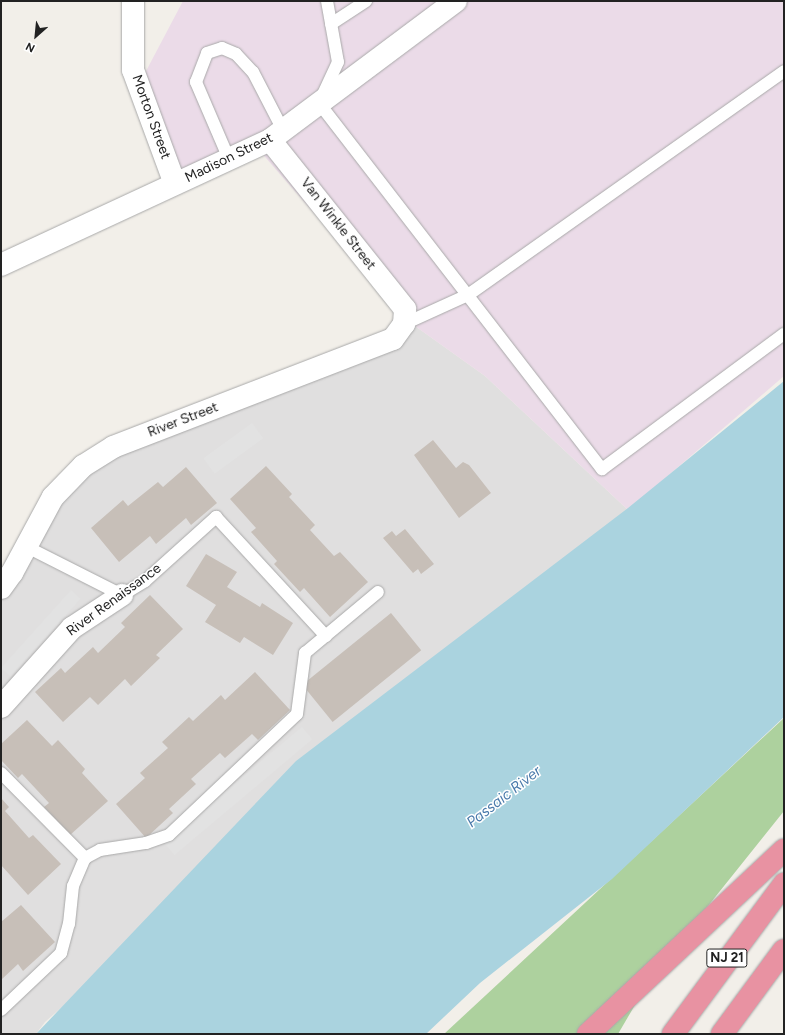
<!DOCTYPE html>
<html>
<head>
<meta charset="utf-8">
<style>
  body { margin:0 }
  #map { position:relative; width:785px; height:1035px; overflow:hidden; background:#f2efe9; font-family:Figtree,sans-serif }
  div>[style] { position:absolute }
  [style*='--x'] { left:calc(var(--x)*1px); top:calc(var(--y)*1px); width:calc(var(--w)*1px); rotate:calc(var(--a)*1deg) }
  .residential>* { inset:0; background:#e0dfdf }
  .industrial>* { inset:0; background:#ebdbe8 }
  .forest>* { inset:0; background:#add19e }
  .parking>* { inset:0; background:#e2e2e2; transform-origin:0 0 }
  .water>* { inset:0; background:#aad3df }
  .building>* { inset:0; background:#c7bfb8; transform-origin:0 0 }
  .roads { filter:drop-shadow(0 0 1px #a9a9a9) drop-shadow(0 0 1px #a9a9a9) }
  .lane>* { height:12px; margin:-6px; padding:0 6px; transform-origin:6px; border-radius:6px; background:#fff }
  .street>* { height:22px; margin:-11px; padding:0 11px; transform-origin:11px; border-radius:11px; background:#fff }
  .highway>* { height:22px; margin:-11px; padding:0 11px; transform-origin:11px; border-radius:11px; background:#e892a2 }
  span { translate:-50% -50%; white-space:nowrap; text-align:center; line-height:1.15; -webkit-text-stroke:3px #fff; paint-order:stroke }
  .shield-label span { padding:1px 3px; background:#fff; border:1px solid; border-radius:3px; -webkit-text-stroke-width:0 }
  .shield-label { font-size:13px; color:#222; font-weight:700 }
  .street-label { font-size:14px; color:#222 }
  .water-label { font-size:15px; color:#4a7aab; font-style:italic }
  .frame { position:absolute; inset:0; border:2px solid #222; pointer-events:none }
  .north { position:absolute; left:16px; top:16px; width:40px; height:40px; -webkit-text-stroke:3px #fff; paint-order:stroke; rotate:207deg; font-size:11px; font-weight:700; line-height:16px; text-align:center; color:#222 }
  .north::after { content:''; display:block; margin:auto; width:14px; height:18px; background:#222; clip-path:polygon(50% 0,100% 100%,50% 72%,0 100%) }
</style>
</head>
<body>
<div id="map">
  <div class="residential">
    <i style="clip-path:polygon(408px 321px,485px 376px,628px 510px,45px 1022px,36px 1034px,1px 1034px,1px 588px,53px 497px,113px 447px)"></i>
  </div>
  <div class="industrial">
    <i style="clip-path:polygon(183px 1px,784px 1px,784px 376px,628px 510px,485px 376px,408px 321px,252px 142px,166px 184px,135px 92px)"></i>
  </div>
  <div class="forest">
    <i style="clip-path:polygon(784px 718px,784px 811px,652px 976px,618px 1034px,444px 1034px)"></i>
  </div>
  <div class="parking">
    <i style="left:252px;top:423px;width:19px;height:60px;rotate:54deg"></i>
    <i style="left:71px;top:590px;width:13px;height:105px;rotate:42deg"></i>
    <i style="left:302px;top:727px;width:16px;height:180px;rotate:50deg"></i>
  </div>
  <div class="water">
    <i style="clip-path:polygon(784px 381px,784px 717px,612px 879px,480px 983px,426px 1034px,36px 1034px,296px 761px,628px 508px)"></i>
  </div>
  <div class="building">
    <i style="clip-path:polygon(433px 440px,456px 468px,463px 462px,469px 465px,491px 493px,459px 518px,414px 455px)"></i>
    <i style="clip-path:polygon(266px 466px,292px 494px,289px 497px,315px 525px,310px 530px,334px 556px,340px 552px,368px 582px,330px 617px,304px 588px,300px 592px,274px 564px,277px 561px,251px 532px,256px 528px,230px 499px)"></i>
    <i style="clip-path:polygon(186px 467px,217px 503px,191px 525px,186px 518px,156px 544px,150px 536px,119px 562px,91px 528px,123px 500px,128px 506px,158px 482px,163px 487px)"></i>
    <i style="clip-path:polygon(405px 529px,434px 564px,421px 574px,418px 569px,413px 573px,383px 538px,392px 531px,396px 536px)"></i>
    <i style="clip-path:polygon(206px 554px,237px 572px,227px 587px,260px 607px,262px 603px,293px 623px,273px 655px,244px 637px,240px 643px,205px 622px,216px 605px,186px 586px)"></i>
    <i style="clip-path:polygon(150px 595px,183px 629px,156px 655px,160px 658px,131px 686px,125px 679px,98px 705px,90px 697px,63px 722px,35px 692px,61px 668px,65px 673px,93px 647px,98px 653px,125px 627px,121px 623px)"></i>
    <i style="left:391px;top:613px;width:48px;height:114px;rotate:51deg"></i>
    <i style="clip-path:polygon(255px 672px,290px 710px,258px 740px,252px 734px,225px 758px,220px 753px,191px 779px,196px 784px,169px 809px,173px 813px,146px 838px,116px 804px,145px 778px,140px 773px,168px 748px,162px 742px,189px 717px,193px 721px,221px 695px,225px 700px)"></i>
    <i style="clip-path:polygon(27px 720px,52px 746px,58px 740px,85px 769px,82px 773px,108px 801px,70px 835px,44px 807px,49px 803px,22px 774px,18px 778px,1px 760px,1px 744px)"></i>
    <i style="clip-path:polygon(1px 798px,9px 807px,5px 811px,29px 838px,33px 835px,61px 864px,28px 895px,1px 865px)"></i>
    <i style="clip-path:polygon(21px 905px,55px 942px,23px 971px,18px 964px,1px 980px,1px 922px)"></i>
  </div>
  <div class="roads">
    <div class="lane">
      <i style="--x:327;--y:1;--w:62;--a:79.8"></i>
      <i style="--x:338;--y:62;--w:45;--a:114.9"></i>
      <i style="--x:319;--y:103;--w:463;--a:52.3"></i>
      <i style="--x:602;--y:469;--w:227;--a:-36.6"></i>
      <i style="--x:331;--y:24;--w:42;--a:-33.3"></i>
      <i style="--x:229;--y:159;--w:84;--a:-113.2"></i>
      <i style="--x:196;--y:82;--w:31;--a:-69"></i>
      <i style="--x:207;--y:53;--w:16;--a:-18"></i>
      <i style="--x:222;--y:48;--w:15;--a:23"></i>
      <i style="--x:236;--y:54;--w:25;--a:47"></i>
      <i style="--x:253;--y:72;--w:65;--a:62.7"></i>
      <i style="--x:404;--y:324;--w:70;--a:-24.4"></i>
      <i style="--x:468;--y:295;--w:387;--a:-35.3"></i>
      <i style="--x:27;--y:547;--w:106;--a:26.8"></i>
      <i style="--x:122;--y:595;--w:27;--a:-31"></i>
      <i style="--x:145;--y:581;--w:96;--a:-42"></i>
      <i style="--x:216;--y:517;--w:162;--a:47.3"></i>
      <i style="--x:1;--y:773;--w:120;--a:45.3"></i>
      <i style="--x:1;--y:1010;--w:83;--a:-43.5"></i>
      <i style="--x:61;--y:953;--w:30;--a:-75"></i>
      <i style="--x:69;--y:924;--w:38;--a:-84"></i>
      <i style="--x:73;--y:886;--w:30;--a:-67"></i>
      <i style="--x:85;--y:858;--w:17;--a:-28"></i>
      <i style="--x:100;--y:850;--w:47;--a:-8.7"></i>
      <i style="--x:146;--y:843;--w:24;--a:-19"></i>
      <i style="--x:169;--y:835;--w:176;--a:-43.4"></i>
      <i style="--x:297;--y:714;--w:62;--a:-82.5"></i>
      <i style="--x:305;--y:653;--w:95;--a:-39.9"></i>
    </div>
    <div class="street">
      <i style="--x:133;--y:1;--w:69;--a:90"></i>
      <i style="--x:133;--y:70;--w:121;--a:69.8"></i>
      <i style="--x:1;--y:265;--w:297;--a:-24.9"></i>
      <i style="--x:270;--y:140;--w:232;--a:-36.8"></i>
      <i style="--x:1;--y:588;--w:19;--a:-54"></i>
      <i style="--x:12;--y:573;--w:86;--a:-61.7"></i>
      <i style="--x:53;--y:497;--w:43;--a:-45.9"></i>
      <i style="--x:83;--y:466;--w:36;--a:-32"></i>
      <i style="--x:113;--y:447;--w:300;--a:-21.1"></i>
      <i style="--x:393;--y:339;--w:19;--a:-54"></i>
      <i style="--x:404;--y:324;--w:15;--a:-86"></i>
      <i style="--x:405;--y:309;--w:216;--a:-128.6"></i>
      <i style="--x:1;--y:707;--w:106;--a:-48.1"></i>
      <i style="--x:72;--y:628;--w:60;--a:-33.4"></i>
    </div>
    <div class="highway">
      <i style="--x:588;--y:1034;--w:269;--a:-43.2"></i>
      <i style="--x:673;--y:1034;--w:187;--a:-53.5"></i>
      <i style="--x:722;--y:1034;--w:104;--a:-53.6"></i>
    </div>
  </div>
  <div class="shield-label">
    <span style="left:727px;top:958px">NJ 21</span>
  </div>
  <div class="street-label">
    <span style="left:151px;top:117px;rotate:70deg">Morton Street</span>
    <span style="left:229px;top:158px;rotate:-26deg">Madison Street</span>
    <span style="left:338px;top:224px;rotate:52deg">Van Winkle Street</span>
    <span style="left:183px;top:420px;rotate:-21deg">River Street</span>
    <span style="left:114px;top:600px;rotate:-36deg">River Renaissance</span>
  </div>
  <div class="water-label">
    <span style="left:504px;top:797px;rotate:-38deg">Passaic River</span>
  </div>
  <div class="frame"></div>
  <div class="north">N</div>
</div>
</body>
</html>
